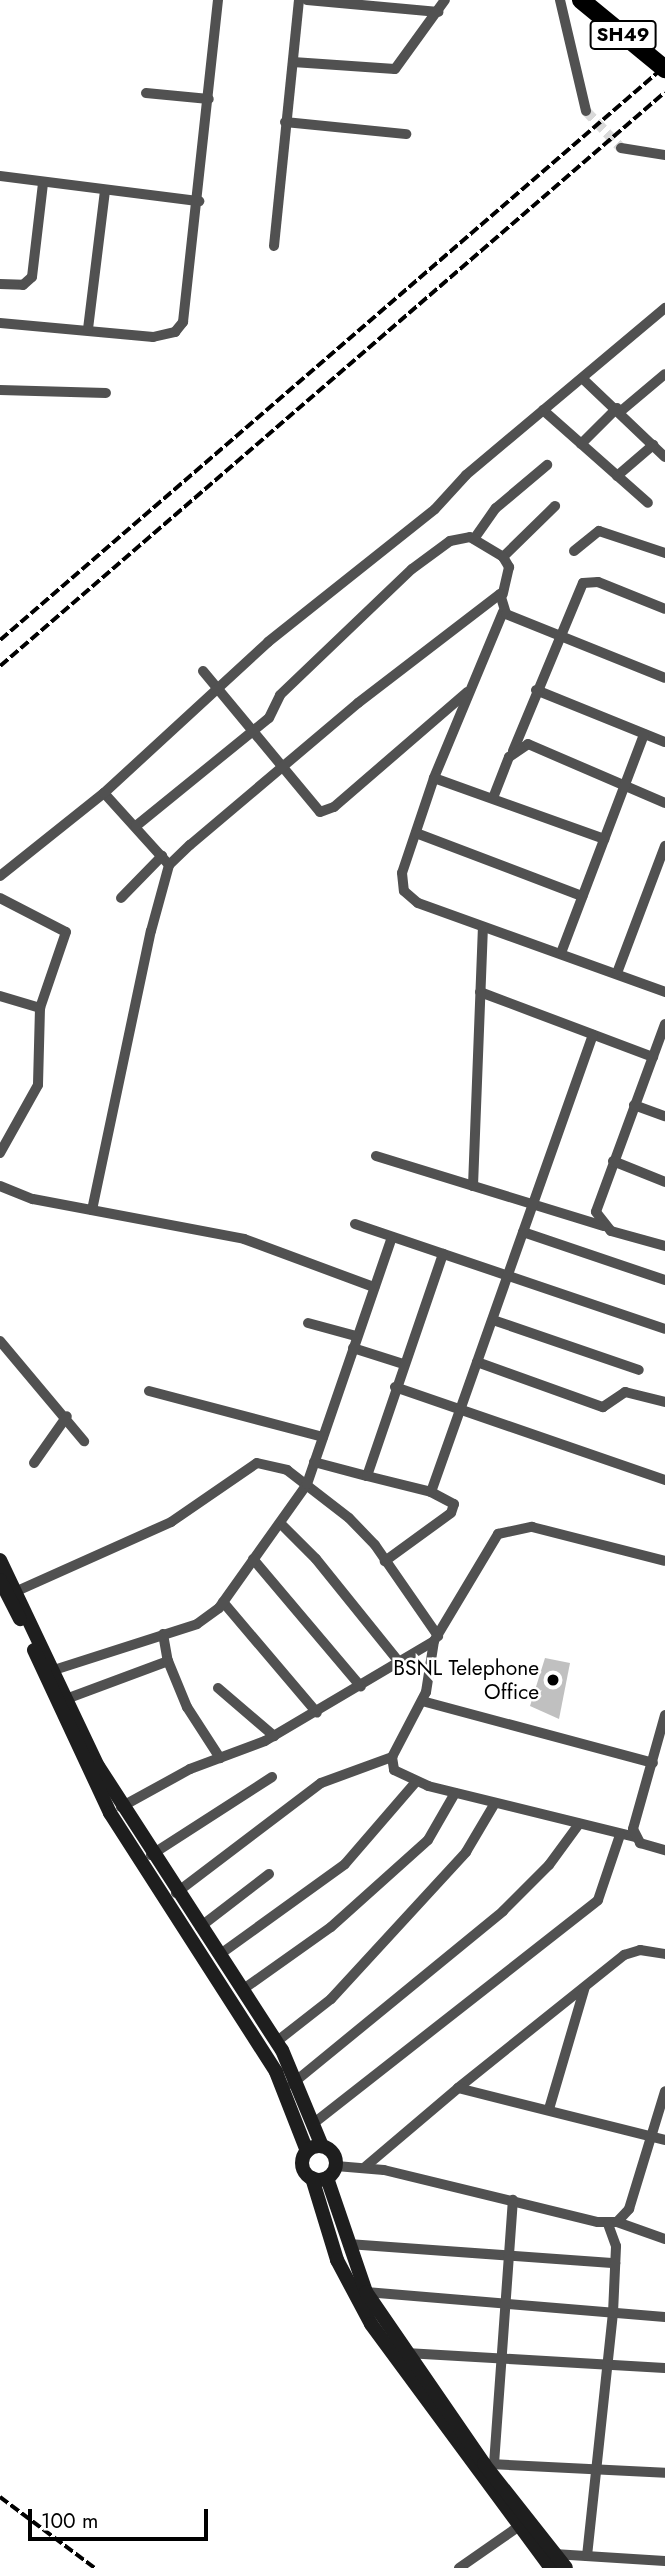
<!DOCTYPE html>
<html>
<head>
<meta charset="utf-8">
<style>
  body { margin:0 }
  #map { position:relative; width:665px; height:2568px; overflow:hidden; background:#fff; font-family:Jost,sans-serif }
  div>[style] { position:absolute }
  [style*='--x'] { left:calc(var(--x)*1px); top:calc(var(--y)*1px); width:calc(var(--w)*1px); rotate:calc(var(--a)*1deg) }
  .building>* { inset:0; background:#c0c0c0 }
  .minor-tunnel>* { height:10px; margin-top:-5px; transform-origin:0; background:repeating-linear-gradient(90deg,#d9d9d9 0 10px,transparent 0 15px) }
  .minor>* { height:10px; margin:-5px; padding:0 5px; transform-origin:5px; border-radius:5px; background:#515151 }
  .secondary>* { height:14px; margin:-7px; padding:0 7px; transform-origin:7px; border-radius:7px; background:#1e1e1e }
  .secondary>.ring { margin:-7px; padding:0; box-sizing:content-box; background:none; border:14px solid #1e1e1e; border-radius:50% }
  .primary>* { height:18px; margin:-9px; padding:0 9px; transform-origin:9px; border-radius:9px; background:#000 }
  .rail>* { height:3.5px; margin-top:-1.75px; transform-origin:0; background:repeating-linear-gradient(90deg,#000 0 10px,transparent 0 13.5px) }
  .dots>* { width:19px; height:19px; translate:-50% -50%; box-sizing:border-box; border:4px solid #fff; border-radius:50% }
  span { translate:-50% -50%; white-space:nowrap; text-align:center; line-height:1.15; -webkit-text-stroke:5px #fff; paint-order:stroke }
  .shield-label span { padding:2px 5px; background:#fff; border:2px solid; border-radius:5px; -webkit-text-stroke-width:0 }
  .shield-label { font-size:19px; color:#000; font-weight:700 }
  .poi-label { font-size:21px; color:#000 }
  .right { translate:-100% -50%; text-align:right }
  .scale { position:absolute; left:28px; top:2509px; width:180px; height:32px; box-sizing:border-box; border:4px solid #000; border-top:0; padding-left:9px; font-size:21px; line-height:24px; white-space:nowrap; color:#000; -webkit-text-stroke:5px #fff; paint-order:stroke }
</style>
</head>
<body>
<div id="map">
  <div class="building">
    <i style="clip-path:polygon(545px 1658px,570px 1663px,559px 1719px,530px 1706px)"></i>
  </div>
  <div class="minor-tunnel">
    <i style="--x:586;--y:111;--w:51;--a:46.6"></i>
  </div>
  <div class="minor">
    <i style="--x:307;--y:0;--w:132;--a:5.2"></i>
    <i style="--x:560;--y:0;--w:114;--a:76.8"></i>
    <i style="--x:293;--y:62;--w:102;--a:3.9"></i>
    <i style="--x:395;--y:69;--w:85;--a:-54.1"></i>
    <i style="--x:146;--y:93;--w:63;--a:5.4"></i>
    <i style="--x:285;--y:122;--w:122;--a:5.7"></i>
    <i style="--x:621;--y:148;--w:45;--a:9"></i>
    <i style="--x:0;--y:176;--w:201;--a:7.2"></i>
    <i style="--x:274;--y:246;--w:247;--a:-84.2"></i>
    <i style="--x:0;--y:284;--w:23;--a:2"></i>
    <i style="--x:23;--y:285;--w:12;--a:-42"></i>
    <i style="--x:32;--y:277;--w:95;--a:-83.3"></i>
    <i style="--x:0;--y:323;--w:154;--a:5.2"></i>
    <i style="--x:153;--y:337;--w:23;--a:-13"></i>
    <i style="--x:175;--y:332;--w:13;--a:-51"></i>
    <i style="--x:183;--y:322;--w:324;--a:-83.8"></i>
    <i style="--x:88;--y:329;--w:139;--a:-83"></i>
    <i style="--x:583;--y:379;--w:113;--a:43.6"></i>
    <i style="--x:0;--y:390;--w:106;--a:1.6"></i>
    <i style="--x:543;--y:410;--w:140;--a:41.5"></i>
    <i style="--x:621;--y:411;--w:57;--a:-40.1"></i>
    <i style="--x:581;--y:444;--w:51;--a:-45"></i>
    <i style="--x:617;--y:476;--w:48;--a:-40.7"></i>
    <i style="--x:474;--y:539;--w:38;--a:-55"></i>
    <i style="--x:496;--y:508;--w:67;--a:-40.1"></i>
    <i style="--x:574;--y:551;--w:32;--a:-39"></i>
    <i style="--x:599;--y:531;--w:70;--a:18.4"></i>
    <i style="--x:503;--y:557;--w:73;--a:-44.4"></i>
    <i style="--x:503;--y:612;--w:180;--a:112.6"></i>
    <i style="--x:434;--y:778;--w:100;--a:108.6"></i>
    <i style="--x:402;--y:873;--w:18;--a:84"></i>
    <i style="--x:404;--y:891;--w:18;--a:41"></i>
    <i style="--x:418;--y:903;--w:263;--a:19.8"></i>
    <i style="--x:203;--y:671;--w:183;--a:50.3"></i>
    <i style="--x:320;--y:812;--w:15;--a:-20"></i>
    <i style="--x:334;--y:807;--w:176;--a:-40.8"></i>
    <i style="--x:536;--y:690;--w:139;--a:22"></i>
    <i style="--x:513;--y:751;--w:182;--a:-67.4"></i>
    <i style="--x:583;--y:583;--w:15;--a:-4"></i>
    <i style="--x:598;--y:582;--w:72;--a:21.9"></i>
    <i style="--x:434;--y:778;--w:181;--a:19.7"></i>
    <i style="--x:104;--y:793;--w:97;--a:47.9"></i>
    <i style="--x:493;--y:798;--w:44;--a:-68.7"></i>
    <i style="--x:509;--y:757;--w:23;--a:-34"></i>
    <i style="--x:528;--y:744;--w:149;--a:23.3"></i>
    <i style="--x:136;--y:826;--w:171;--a:-39.1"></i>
    <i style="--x:269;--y:718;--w:25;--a:-64"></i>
    <i style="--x:280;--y:695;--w:182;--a:-43.7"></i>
    <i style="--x:412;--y:569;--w:47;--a:-36.4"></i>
    <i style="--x:450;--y:541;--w:20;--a:-11"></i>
    <i style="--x:470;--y:537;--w:39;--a:31"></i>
    <i style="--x:503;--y:557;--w:12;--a:59"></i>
    <i style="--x:509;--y:567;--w:28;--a:103"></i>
    <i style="--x:416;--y:833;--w:178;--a:20.8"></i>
    <i style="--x:0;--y:876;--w:133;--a:-38.6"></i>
    <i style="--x:104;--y:793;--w:223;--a:-42.6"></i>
    <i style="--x:268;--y:642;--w:213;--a:-38.5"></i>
    <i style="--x:435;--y:509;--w:46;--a:-47.6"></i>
    <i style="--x:466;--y:475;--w:260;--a:-40"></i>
    <i style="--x:0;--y:898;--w:74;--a:27.3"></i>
    <i style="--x:66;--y:932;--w:80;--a:108.9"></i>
    <i style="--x:40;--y:1008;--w:77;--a:91.5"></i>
    <i style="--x:38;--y:1085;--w:78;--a:119.2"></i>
    <i style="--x:121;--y:898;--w:59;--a:-45.7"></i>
    <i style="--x:561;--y:953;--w:234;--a:-69.2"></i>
    <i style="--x:617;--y:973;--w:136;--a:-69.3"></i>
    <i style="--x:480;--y:992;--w:185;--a:20.6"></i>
    <i style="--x:0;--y:996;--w:42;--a:16.7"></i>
    <i style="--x:665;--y:1024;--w:200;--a:110.2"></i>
    <i style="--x:596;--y:1212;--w:24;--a:52"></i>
    <i style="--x:611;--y:1231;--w:56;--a:15.5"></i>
    <i style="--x:634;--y:1105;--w:33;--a:20"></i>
    <i style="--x:376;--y:1156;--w:238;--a:17.1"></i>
    <i style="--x:613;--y:1161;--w:56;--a:22"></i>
    <i style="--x:0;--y:1186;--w:35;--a:22"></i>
    <i style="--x:33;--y:1199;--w:215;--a:10.7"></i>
    <i style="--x:244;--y:1239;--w:139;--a:20.3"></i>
    <i style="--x:473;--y:1186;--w:259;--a:-87.8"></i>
    <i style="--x:92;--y:1210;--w:285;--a:-78.1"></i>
    <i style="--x:151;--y:931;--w:68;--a:-74.7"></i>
    <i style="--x:169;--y:865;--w:29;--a:-44"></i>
    <i style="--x:190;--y:845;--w:220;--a:-40.2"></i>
    <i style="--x:358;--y:703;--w:179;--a:-37.5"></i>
    <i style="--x:500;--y:594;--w:21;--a:73"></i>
    <i style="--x:506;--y:614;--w:171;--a:21.9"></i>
    <i style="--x:355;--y:1224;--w:327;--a:18.7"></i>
    <i style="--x:523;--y:1232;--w:150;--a:18.7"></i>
    <i style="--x:493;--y:1320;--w:154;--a:18.9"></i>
    <i style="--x:308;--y:1323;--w:50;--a:15.2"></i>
    <i style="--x:0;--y:1341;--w:131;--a:50"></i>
    <i style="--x:353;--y:1348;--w:52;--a:17.7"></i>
    <i style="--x:477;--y:1362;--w:134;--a:19.7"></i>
    <i style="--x:603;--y:1407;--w:27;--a:-34"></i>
    <i style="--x:625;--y:1392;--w:41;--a:14"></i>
    <i style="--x:395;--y:1387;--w:286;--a:19"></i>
    <i style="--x:149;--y:1391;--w:180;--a:14.8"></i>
    <i style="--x:314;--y:1462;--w:55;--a:14.8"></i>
    <i style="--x:367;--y:1476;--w:235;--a:-71.1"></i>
    <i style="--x:34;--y:1463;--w:57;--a:-54.9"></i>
    <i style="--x:367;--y:1476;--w:66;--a:14"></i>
    <i style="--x:431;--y:1492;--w:26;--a:28"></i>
    <i style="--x:454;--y:1504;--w:9;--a:108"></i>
    <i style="--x:451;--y:1513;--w:82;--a:144"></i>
    <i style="--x:431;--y:1492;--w:485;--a:-70.5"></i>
    <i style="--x:281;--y:1524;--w:49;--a:45"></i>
    <i style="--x:316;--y:1559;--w:134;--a:51.1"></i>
    <i style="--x:253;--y:1559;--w:167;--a:49.8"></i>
    <i style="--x:17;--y:1591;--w:169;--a:-24.1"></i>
    <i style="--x:171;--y:1522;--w:104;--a:-34.5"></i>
    <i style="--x:257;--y:1463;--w:31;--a:13"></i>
    <i style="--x:287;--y:1470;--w:78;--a:37.7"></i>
    <i style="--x:349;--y:1518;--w:37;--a:46"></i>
    <i style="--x:375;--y:1545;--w:111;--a:55.3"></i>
    <i style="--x:223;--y:1602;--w:145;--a:49.7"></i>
    <i style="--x:163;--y:1634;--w:27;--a:80"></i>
    <i style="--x:168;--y:1661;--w:50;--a:67.6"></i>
    <i style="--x:187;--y:1707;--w:61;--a:57.1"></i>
    <i style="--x:434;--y:1641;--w:52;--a:98.9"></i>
    <i style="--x:426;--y:1692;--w:73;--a:117.6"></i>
    <i style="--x:392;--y:1757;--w:13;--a:81"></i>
    <i style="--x:394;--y:1770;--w:38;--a:25"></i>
    <i style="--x:428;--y:1786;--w:213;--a:13.8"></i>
    <i style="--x:54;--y:1670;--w:150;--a:-17.8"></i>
    <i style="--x:197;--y:1624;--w:27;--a:-36"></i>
    <i style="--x:219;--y:1608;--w:152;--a:-54.6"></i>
    <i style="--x:307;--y:1484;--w:261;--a:-71"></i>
    <i style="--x:218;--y:1688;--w:74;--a:40.6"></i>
    <i style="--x:66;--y:1699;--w:109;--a:-20.4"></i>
    <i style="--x:422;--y:1701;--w:239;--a:15"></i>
    <i style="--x:665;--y:1715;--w:118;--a:105.7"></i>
    <i style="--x:633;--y:1829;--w:16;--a:63"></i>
    <i style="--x:640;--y:1843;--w:26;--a:16"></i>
    <i style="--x:121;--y:1807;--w:79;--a:-28.8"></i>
    <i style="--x:190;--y:1769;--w:80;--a:-20.5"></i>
    <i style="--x:265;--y:1741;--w:196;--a:-30.6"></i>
    <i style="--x:434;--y:1641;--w:125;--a:-59.1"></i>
    <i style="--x:498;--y:1534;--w:35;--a:-12"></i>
    <i style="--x:532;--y:1527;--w:137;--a:14.3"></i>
    <i style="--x:151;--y:1855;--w:144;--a:-32.8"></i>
    <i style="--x:176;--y:1893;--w:182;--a:-37.2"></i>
    <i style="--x:321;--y:1783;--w:76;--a:-20.1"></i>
    <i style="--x:200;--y:1927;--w:87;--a:-37.5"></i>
    <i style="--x:219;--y:1955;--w:155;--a:-35.8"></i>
    <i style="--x:345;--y:1864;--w:107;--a:-49.2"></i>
    <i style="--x:242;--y:1990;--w:109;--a:-35.3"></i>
    <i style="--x:331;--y:1927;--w:130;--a:-41.9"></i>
    <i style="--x:428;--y:1840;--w:54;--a:-60.1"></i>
    <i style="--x:276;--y:2042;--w:70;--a:-38"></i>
    <i style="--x:331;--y:1999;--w:200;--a:-47.4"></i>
    <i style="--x:466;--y:1852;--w:57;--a:-59.4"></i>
    <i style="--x:292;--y:2084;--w:273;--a:-39.3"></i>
    <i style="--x:503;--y:1911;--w:65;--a:-45"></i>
    <i style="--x:549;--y:1865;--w:51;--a:-53.8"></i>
    <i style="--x:458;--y:2088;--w:213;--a:-38.7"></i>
    <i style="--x:624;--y:1955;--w:17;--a:-17"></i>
    <i style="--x:640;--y:1950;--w:25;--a:9"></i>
    <i style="--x:549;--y:2109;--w:127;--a:-73.6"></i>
    <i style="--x:314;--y:2123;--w:361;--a:-38.1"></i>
    <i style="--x:598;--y:1900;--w:69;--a:-71.3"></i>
    <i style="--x:336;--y:2166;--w:48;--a:4.8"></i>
    <i style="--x:384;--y:2170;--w:220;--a:13.7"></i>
    <i style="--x:598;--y:2222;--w:19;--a:0"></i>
    <i style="--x:617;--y:2222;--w:18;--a:-47"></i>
    <i style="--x:629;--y:2209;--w:123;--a:-73"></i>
    <i style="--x:365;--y:2167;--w:122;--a:-40.3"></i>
    <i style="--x:458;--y:2088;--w:213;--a:14.1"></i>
    <i style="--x:617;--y:2222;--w:51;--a:19.5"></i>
    <i style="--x:348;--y:2244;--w:268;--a:4.1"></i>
    <i style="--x:366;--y:2292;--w:300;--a:4.8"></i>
    <i style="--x:406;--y:2353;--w:259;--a:3.3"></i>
    <i style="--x:490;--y:2464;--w:175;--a:2.9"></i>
    <i style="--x:494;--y:2464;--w:265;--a:-85.9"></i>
    <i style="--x:554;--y:2554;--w:111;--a:3.6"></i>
    <i style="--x:587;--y:2556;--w:244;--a:-83.9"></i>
    <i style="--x:613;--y:2313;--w:67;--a:-87.4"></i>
    <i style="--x:616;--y:2246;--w:23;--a:-110"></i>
    <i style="--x:459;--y:2568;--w:72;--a:-34.8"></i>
  </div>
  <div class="secondary">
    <i style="--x:0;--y:1560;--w:228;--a:64.6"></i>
    <i style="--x:98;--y:1766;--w:338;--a:57.1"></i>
    <i style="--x:282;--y:2050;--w:104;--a:67.4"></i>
    <i style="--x:0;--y:1580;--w:44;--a:62.9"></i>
    <i style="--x:34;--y:1650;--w:180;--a:65"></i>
    <i style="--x:110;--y:1813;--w:308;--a:57.3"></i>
    <i style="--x:276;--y:2072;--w:85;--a:68.6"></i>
    <i class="ring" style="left:302px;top:2146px;width:20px;height:20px"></i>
    <i style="--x:312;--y:2178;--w:86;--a:73"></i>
    <i style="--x:337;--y:2260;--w:72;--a:62"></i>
    <i style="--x:371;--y:2324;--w:303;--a:53.6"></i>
    <i style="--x:327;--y:2178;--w:120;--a:71.1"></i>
    <i style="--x:366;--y:2292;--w:209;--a:55.5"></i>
    <i style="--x:484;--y:2464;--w:132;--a:51.7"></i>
  </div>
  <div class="primary">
    <i style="--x:581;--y:0;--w:109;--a:39.4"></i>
  </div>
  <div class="rail">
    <i style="--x:0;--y:640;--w:878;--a:-40.8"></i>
    <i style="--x:0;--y:666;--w:878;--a:-40.8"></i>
    <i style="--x:0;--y:2497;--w:119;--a:36.8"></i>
  </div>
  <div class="dots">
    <i style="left:553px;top:1680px;background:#000"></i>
  </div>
  <div class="shield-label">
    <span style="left:623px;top:35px">SH49</span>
  </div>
  <div class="poi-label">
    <span class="right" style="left:539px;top:1680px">BSNL Telephone<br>Office</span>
  </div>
  <div class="scale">100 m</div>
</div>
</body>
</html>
